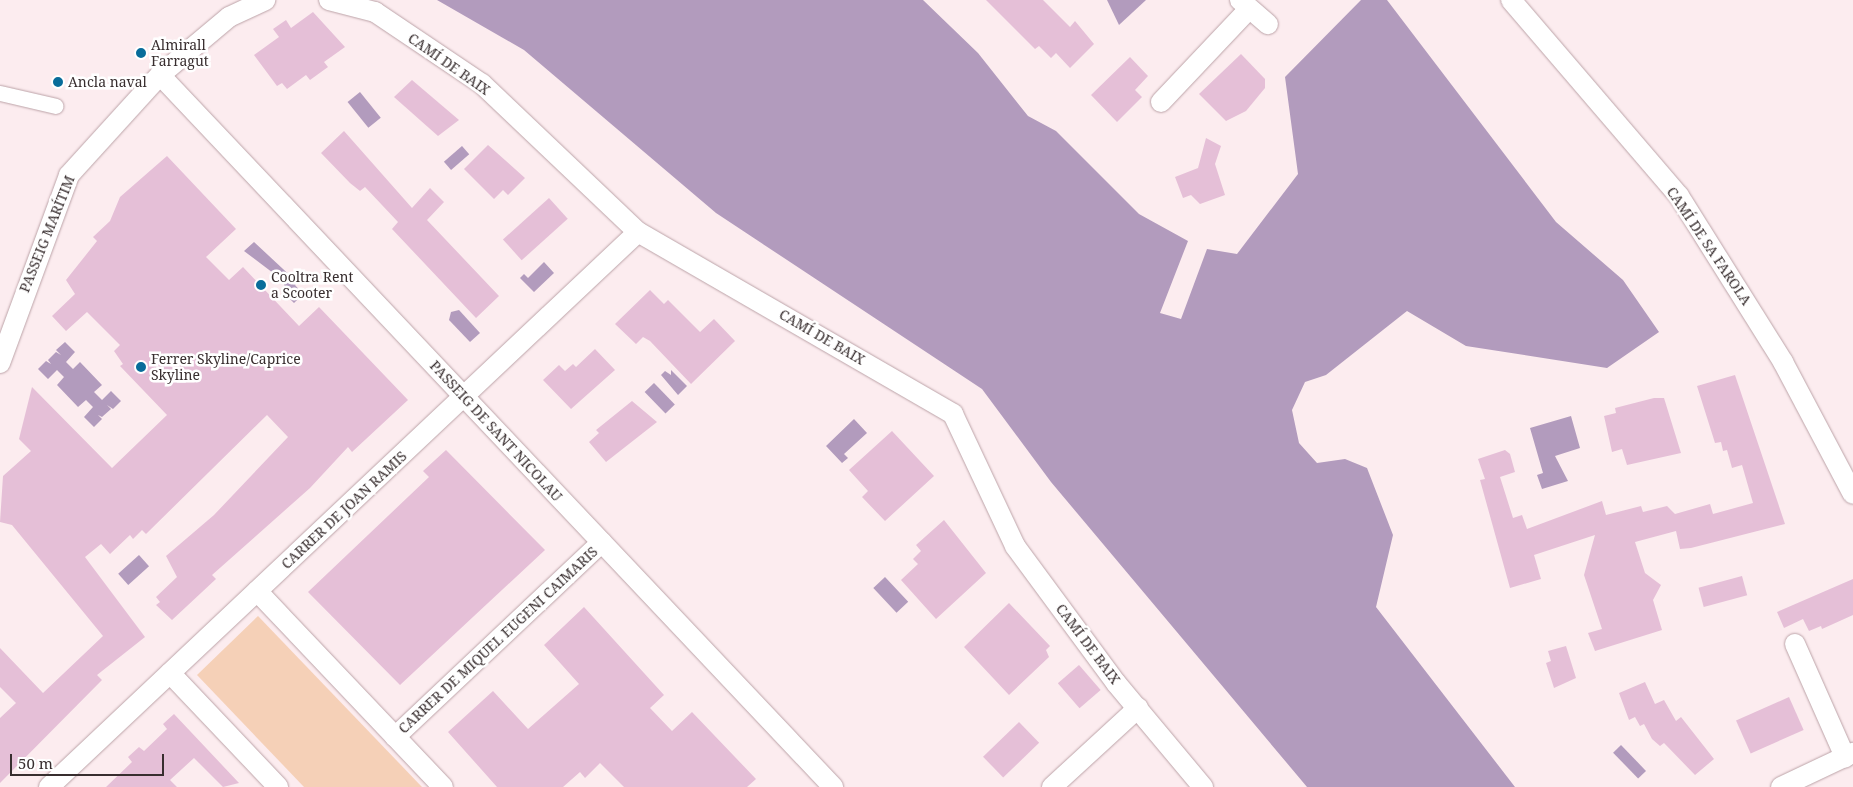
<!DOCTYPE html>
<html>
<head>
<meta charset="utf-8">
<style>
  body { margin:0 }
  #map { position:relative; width:1853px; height:787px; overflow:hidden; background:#fcecef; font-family:"Noto Serif",serif }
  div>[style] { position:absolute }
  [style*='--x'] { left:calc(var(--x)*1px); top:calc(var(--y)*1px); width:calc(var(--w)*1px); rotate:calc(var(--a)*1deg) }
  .green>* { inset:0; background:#f5d0b7 }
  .water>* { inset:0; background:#b29bbd; transform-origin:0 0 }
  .building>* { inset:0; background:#e5bfd7; transform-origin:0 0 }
  .roads { filter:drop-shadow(0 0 1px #bca3a8) drop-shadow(0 0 1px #bca3a8) }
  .pedestrian>* { height:15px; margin:-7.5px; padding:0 7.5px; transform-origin:7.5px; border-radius:7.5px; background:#fff }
  .minor>* { height:20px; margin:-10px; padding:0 10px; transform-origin:10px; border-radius:10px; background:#fff }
  .dots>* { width:14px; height:14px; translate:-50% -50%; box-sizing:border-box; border:2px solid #fff; border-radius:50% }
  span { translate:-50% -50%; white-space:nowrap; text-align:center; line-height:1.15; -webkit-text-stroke:5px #fff; paint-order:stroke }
  .poi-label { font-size:14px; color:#382e2f }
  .left { translate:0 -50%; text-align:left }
  .street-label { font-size:14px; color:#382e2f }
  .scale { position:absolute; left:10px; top:754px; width:154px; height:22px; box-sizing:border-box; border:2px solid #382e2f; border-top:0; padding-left:6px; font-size:15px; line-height:18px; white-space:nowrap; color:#382e2f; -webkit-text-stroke:4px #fff; paint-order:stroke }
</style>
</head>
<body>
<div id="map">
  <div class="green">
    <i style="clip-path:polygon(258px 616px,422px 787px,304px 787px,197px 675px)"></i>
  </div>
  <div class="water">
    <i style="clip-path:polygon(437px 0,923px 0,978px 53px,1028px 116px,1056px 131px,1139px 214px,1188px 241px,1160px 313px,1181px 319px,1207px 249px,1237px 254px,1298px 174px,1285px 77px,1361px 0,1387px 0,1556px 222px,1623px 280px,1659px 332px,1607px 368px,1466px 346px,1407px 311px,1326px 375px,1305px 382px,1292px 410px,1299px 443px,1317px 463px,1345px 459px,1367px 468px,1393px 535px,1376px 607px,1515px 787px,1307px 787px,1051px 482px,982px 389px,716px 213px,524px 50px)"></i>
    <i style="clip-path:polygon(1107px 0,1146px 0,1119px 25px)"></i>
    <i style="left:360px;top:92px;width:33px;height:16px;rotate:51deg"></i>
    <i style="left:462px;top:146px;width:11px;height:24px;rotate:49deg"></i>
    <i style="clip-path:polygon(254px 242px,297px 282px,295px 285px,303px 294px,294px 303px,284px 293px,287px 290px,281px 279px,244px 251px)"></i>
    <i style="clip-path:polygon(544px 262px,554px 273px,534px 292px,520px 278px,524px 274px,528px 278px)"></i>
    <i style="clip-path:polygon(459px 310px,480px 333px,470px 342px,449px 320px,451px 312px)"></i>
    <i style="clip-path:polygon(65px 342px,75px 352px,66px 362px,73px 369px,80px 362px,102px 385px,94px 392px,102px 400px,111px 391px,121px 401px,113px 409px,107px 405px,111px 409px,102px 417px,98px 415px,102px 419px,94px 427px,84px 417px,93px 407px,86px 400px,78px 407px,57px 385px,64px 377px,57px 370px,48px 379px,38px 369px,46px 361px,51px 364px,48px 360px,56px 352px,61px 355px,56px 350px)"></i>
    <i style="clip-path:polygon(671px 370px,687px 386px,678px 395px,661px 375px,665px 371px,671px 375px)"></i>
    <i style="left:654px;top:383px;width:30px;height:13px;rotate:46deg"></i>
    <i style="clip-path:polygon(1571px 416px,1580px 448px,1555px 456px,1568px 481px,1542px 489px,1537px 475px,1543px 473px,1530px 428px)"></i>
    <i style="clip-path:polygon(854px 419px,867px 433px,844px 454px,848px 458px,842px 463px,826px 446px)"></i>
    <i style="left:139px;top:555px;width:15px;height:28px;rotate:48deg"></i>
    <i style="left:885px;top:577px;width:34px;height:16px;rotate:47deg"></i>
    <i style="left:1621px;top:745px;width:36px;height:11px;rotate:46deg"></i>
  </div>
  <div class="building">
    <i style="clip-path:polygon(986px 0,1043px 0,1070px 27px,1075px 21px,1094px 44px,1070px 68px,1056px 53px,1051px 58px,1039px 46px,1035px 49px)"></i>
    <i style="clip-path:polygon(313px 12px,345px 47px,324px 62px,328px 67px,310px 80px,306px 75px,287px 89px,282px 83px,277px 86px,254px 55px,279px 37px,273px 29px,286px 20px,291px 28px)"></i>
    <i style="clip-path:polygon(1241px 54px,1265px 79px,1265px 88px,1246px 111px,1226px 121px,1199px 94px)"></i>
    <i style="clip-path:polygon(1130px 57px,1148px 76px,1135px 90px,1142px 97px,1117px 122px,1091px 95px)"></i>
    <i style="clip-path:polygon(412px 80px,459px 120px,438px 136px,394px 97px)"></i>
    <i style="clip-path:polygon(344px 131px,412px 208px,430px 188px,444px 202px,427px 220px,499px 296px,476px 318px,392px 229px,398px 222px,365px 187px,360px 191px,350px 183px,321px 153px)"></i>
    <i style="clip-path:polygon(1206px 138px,1221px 146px,1215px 164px,1225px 195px,1200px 204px,1191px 195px,1183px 198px,1175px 177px,1198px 168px)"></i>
    <i style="clip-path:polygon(488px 145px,525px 178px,508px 195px,503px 190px,494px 199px,464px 169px)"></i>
    <i style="clip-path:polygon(167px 156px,236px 229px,206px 257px,229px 280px,243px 267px,299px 326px,319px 307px,408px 400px,352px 452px,348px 447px,310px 488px,212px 575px,216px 579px,172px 620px,156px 605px,160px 602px,156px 597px,177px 577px,166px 556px,214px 515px,288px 437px,267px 415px,146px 534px,142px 530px,133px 539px,130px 535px,110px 554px,101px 544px,85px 557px,145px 637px,97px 675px,102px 680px,0 783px,0 718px,16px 703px,0 687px,0 648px,43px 693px,103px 636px,12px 525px,0 522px,3px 476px,31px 451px,19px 439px,32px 387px,112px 468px,167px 415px,120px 366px,123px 364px,114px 351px,120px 345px,87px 312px,66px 331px,52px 316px,75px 294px,66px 280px,97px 241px,93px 237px,110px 221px,120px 197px)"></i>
    <i style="left:549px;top:198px;width:28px;height:62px;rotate:48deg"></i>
    <i style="clip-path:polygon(650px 290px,664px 304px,668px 300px,700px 332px,714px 319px,735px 341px,691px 384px,650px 341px,643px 337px,636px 344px,615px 324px)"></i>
    <i style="clip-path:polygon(595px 349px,615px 370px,571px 409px,543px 380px,559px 365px,565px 371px,573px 364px,576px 367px)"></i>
    <i style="clip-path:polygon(1735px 375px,1785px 524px,1691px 548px,1680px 549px,1676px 531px,1635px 542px,1645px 573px,1661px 585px,1653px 600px,1662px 630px,1595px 651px,1588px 633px,1602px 629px,1584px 575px,1595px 535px,1534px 555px,1541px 579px,1510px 588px,1480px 480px,1485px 479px,1478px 459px,1505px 450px,1510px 454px,1515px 472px,1500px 477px,1513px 518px,1522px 515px,1527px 529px,1602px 501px,1606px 515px,1641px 506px,1643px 512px,1667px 506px,1675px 514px,1710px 504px,1713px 514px,1753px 503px,1742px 465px,1732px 468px,1727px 450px,1723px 451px,1721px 442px,1715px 443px,1697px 386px)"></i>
    <i style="clip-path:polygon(1654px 398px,1664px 398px,1681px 453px,1627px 465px,1622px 449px,1612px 452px,1604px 416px,1616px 413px,1615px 408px)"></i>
    <i style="clip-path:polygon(632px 401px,657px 422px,606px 462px,589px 442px,599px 433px,596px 430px)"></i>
    <i style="clip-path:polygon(892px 431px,934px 476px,885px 521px,862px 497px,868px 491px,849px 470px)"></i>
    <i style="clip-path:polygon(446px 450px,545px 550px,400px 685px,308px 592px,429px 477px,423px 471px)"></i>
    <i style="clip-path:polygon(944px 520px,986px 573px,936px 619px,901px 580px,918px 564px,913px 559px,921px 551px,916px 545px)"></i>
    <i style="left:1742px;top:576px;width:20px;height:45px;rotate:75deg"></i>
    <i style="clip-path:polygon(1853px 579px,1853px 615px,1822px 629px,1821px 626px,1809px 631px,1803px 619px,1784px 628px,1777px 612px)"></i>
    <i style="clip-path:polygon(1009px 603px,1050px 646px,1046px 650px,1049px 657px,1009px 695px,964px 647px)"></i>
    <i style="clip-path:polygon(584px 607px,664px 695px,650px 708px,672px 731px,692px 712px,756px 779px,747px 787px,624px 787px,600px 763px,585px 778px,580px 772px,563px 787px,497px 787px,448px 732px,493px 691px,528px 729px,579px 684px,544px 645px)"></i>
    <i style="clip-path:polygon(1566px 646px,1576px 678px,1554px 688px,1546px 663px,1551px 661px,1548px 651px)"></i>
    <i style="left:1079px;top:665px;width:33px;height:28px;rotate:49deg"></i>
    <i style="clip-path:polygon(1645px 682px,1655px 704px,1664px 700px,1676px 721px,1681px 717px,1714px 759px,1695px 775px,1664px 743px,1660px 746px,1652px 739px,1644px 724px,1640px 726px,1635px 717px,1629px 720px,1619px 693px)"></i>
    <i style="left:1789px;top:697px;width:36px;height:58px;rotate:66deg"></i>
    <i style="clip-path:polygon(174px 714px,239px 783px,223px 787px,194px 758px,170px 780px,177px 787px,106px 787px,132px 762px,128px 757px,139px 747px,144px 751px,167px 729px,163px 724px)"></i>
    <i style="left:1019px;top:722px;width:29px;height:50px;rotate:46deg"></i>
  </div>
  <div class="roads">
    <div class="pedestrian">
      <i style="--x:0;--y:93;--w:57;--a:13.1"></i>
    </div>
    <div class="minor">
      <i style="--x:329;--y:0;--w:48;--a:14.6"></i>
      <i style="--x:375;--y:12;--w:129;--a:33.9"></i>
      <i style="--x:482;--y:84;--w:215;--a:43.5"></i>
      <i style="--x:638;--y:232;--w:364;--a:30"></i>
      <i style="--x:953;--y:414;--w:146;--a:64.8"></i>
      <i style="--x:1015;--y:546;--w:170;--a:53.6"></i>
      <i style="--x:1116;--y:683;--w:136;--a:50.1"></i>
      <i style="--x:1240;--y:0;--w:37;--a:41"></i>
      <i style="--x:1511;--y:0;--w:258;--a:49.4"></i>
      <i style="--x:1679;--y:196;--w:196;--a:57.9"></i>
      <i style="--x:1783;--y:362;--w:149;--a:62.1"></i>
      <i style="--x:160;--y:75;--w:980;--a:46.61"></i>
      <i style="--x:1161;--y:102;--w:128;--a:-46.6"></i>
      <i style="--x:0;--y:363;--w:200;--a:-69.8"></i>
      <i style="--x:69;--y:175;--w:135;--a:-47.7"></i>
      <i style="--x:160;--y:75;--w:90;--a:-40"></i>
      <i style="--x:229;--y:17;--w:40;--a:-25"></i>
      <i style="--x:257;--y:591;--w:270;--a:46.5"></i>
      <i style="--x:1795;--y:644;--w:124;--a:66.1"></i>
      <i style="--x:170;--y:673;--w:157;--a:46.5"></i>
      <i style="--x:395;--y:737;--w:284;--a:-43.3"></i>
      <i style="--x:49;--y:787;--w:809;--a:-43.3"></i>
      <i style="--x:1052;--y:787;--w:117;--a:-42.6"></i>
      <i style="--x:1781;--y:787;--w:80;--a:-25.3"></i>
    </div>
  </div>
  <div class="dots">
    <i style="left:141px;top:53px;background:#086c9a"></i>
    <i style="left:58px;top:82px;background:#086c9a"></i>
    <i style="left:261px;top:285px;background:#086c9a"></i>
    <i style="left:141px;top:367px;background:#086c9a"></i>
  </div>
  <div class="poi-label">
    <span class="left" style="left:151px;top:53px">Almirall<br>Farragut</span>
    <span class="left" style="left:68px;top:82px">Ancla naval</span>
    <span class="left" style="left:271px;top:285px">Cooltra Rent<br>a Scooter</span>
    <span class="left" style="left:151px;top:367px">Ferrer Skyline/Caprice<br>Skyline</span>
  </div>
  <div class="street-label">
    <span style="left:449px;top:64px;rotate:35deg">CAMÍ DE BAIX</span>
    <span style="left:47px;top:234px;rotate:-68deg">PASSEIG MARÍTIM</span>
    <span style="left:1709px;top:246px;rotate:56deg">CAMÍ DE SA FAROLA</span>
    <span style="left:822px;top:337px;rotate:30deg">CAMÍ DE BAIX</span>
    <span style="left:496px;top:431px;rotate:47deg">PASSEIG DE SANT NICOLAU</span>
    <span style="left:344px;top:510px;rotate:-43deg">CARRER DE JOAN RAMIS</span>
    <span style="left:498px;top:640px;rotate:-43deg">CARRER DE MIQUEL EUGENI CAIMARIS</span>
    <span style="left:1088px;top:644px;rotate:53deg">CAMÍ DE BAIX</span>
  </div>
  <div class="scale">50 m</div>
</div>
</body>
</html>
